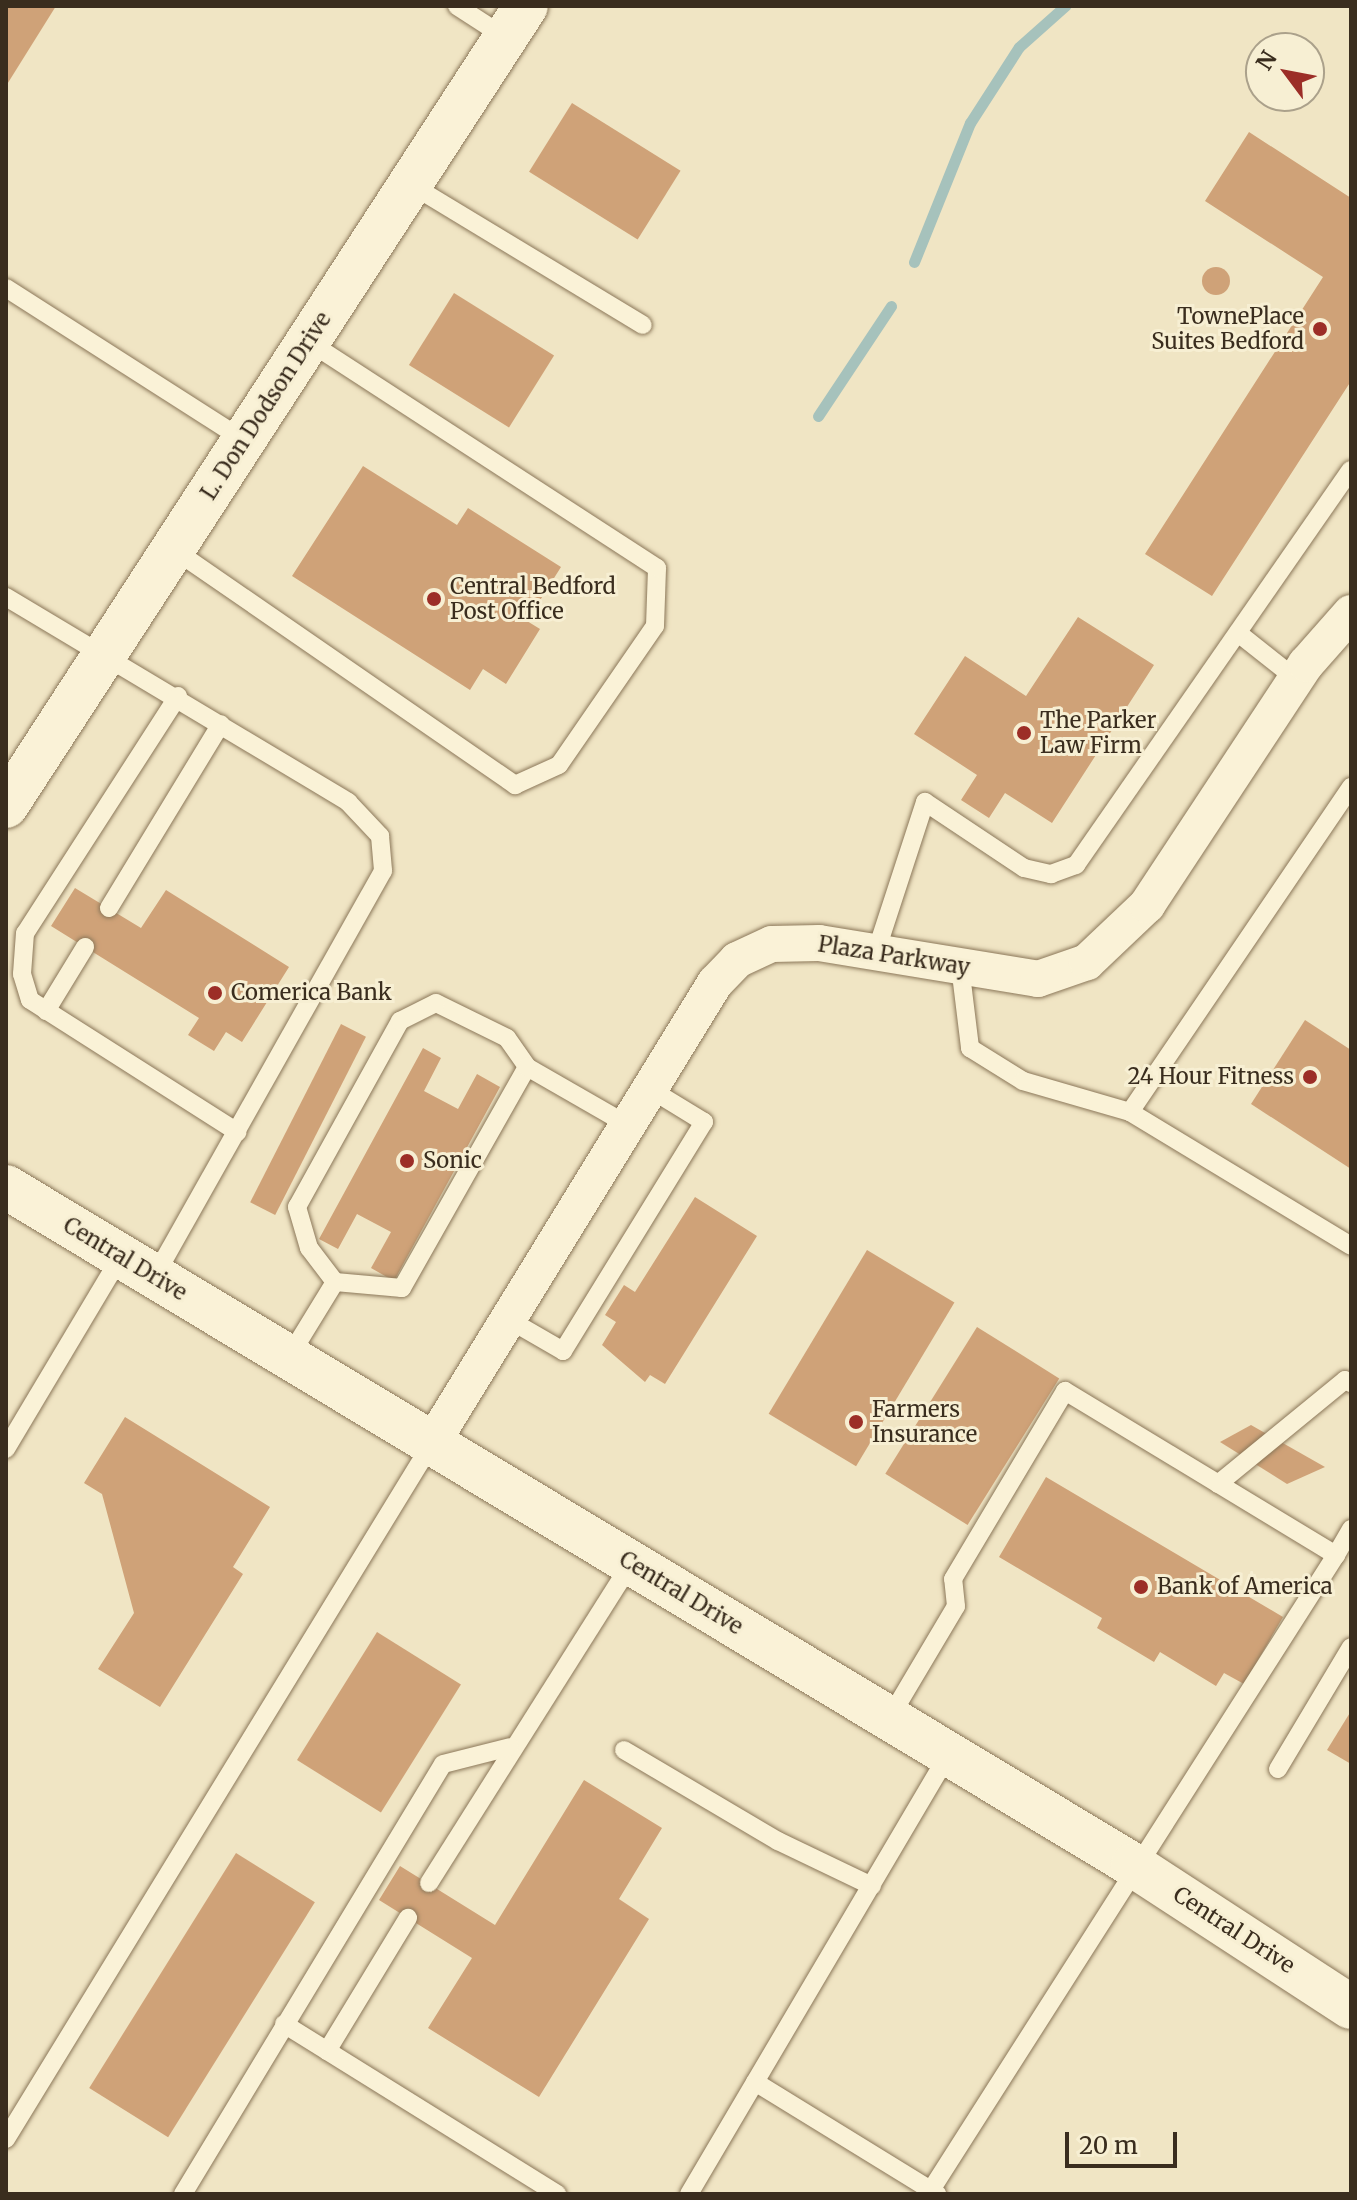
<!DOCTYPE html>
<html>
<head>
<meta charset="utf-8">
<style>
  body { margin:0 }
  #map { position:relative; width:1357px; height:2200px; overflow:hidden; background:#f0e5c4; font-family:Merriweather,serif }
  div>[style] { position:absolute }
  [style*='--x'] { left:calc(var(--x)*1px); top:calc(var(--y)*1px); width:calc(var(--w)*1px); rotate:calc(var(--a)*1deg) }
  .stream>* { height:11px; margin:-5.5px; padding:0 5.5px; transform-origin:5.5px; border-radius:5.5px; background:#a6c2bc }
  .building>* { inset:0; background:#cfa278; transform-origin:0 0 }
  .round { border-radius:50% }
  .roads { filter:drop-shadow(0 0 2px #8b7759) drop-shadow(0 0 2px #8b7759) }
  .service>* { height:18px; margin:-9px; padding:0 9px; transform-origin:9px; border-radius:9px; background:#faf2d7 }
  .minor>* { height:36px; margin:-18px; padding:0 18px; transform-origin:18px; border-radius:18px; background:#faf2d7 }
  .tertiary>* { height:44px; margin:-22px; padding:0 22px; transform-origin:22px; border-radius:22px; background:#faf2d7 }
  .secondary>* { height:44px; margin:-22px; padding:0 22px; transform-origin:22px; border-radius:22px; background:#faf2d7 }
  .dots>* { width:22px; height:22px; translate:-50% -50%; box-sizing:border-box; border:4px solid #f7efd3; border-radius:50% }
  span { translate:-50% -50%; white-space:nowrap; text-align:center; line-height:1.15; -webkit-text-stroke:6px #f7efd3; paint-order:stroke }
  .poi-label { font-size:22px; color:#3a2d1e }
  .right { translate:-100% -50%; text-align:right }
  .left { translate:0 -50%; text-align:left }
  .street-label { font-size:22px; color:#3a2d1e }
  .frame { position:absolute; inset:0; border:8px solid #3a2d1e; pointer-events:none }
  .north { position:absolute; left:1245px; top:32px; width:80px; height:80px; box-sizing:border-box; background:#f7efd3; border:2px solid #aba18b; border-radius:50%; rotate:302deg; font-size:22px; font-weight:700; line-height:32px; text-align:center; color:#3a2d1e }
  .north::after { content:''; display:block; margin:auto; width:28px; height:36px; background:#9c2e27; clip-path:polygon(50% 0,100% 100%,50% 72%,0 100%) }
  .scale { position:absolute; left:1065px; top:2132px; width:112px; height:36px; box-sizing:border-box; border:4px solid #3a2d1e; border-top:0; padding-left:10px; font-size:24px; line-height:28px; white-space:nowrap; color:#3a2d1e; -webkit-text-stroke:6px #f7efd3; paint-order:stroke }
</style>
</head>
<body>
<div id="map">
  <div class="stream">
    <i style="--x:914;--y:262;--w:150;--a:-68.1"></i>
    <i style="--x:970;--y:123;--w:90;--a:-57.2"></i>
    <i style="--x:1019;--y:47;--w:62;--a:-41.7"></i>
    <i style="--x:818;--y:416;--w:132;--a:-56.4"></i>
  </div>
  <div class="building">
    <i style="clip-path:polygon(6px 6px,56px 6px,6px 86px)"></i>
    <i style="left:572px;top:103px;width:128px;height:81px;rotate:32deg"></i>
    <i style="clip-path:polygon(1249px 132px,1351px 198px,1351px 381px,1212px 596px,1145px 554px,1323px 277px,1205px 201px)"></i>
    <i class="round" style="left:1202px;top:267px;width:28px;height:28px"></i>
    <i style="left:454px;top:293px;width:118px;height:85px;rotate:32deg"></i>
    <i style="clip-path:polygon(363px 466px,457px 525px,468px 508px,561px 567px,527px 621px,540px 629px,506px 684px,483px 669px,470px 690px,292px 576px)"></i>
    <i style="clip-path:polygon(1078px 617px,1154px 665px,1052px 823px,1005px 793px,989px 818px,961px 800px,977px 775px,914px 734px,965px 656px,1026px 696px)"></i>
    <i style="clip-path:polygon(75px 888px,141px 928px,166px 890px,289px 967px,242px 1042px,226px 1032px,214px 1051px,188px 1035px,199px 1018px,51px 926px)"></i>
    <i style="clip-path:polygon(1305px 1020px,1351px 1050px,1351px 1169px,1251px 1104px)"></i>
    <i style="left:341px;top:1024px;width:28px;height:200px;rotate:27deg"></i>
    <i style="clip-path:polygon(423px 1048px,441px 1058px,424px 1091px,458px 1109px,477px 1074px,500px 1087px,394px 1281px,371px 1268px,391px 1232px,357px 1214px,338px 1249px,319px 1239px)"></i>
    <i style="clip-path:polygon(695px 1197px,757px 1236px,665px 1384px,650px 1375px,645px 1382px,602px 1345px,616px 1322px,605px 1315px,624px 1285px,635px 1292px)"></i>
    <i style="left:867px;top:1250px;width:102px;height:191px;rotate:31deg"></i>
    <i style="left:977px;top:1327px;width:97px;height:173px;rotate:32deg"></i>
    <i style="clip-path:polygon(125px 1417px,270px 1507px,233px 1567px,243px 1574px,160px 1707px,98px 1669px,134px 1613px,102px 1494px,84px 1483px)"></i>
    <i style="clip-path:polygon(1251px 1425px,1325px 1467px,1287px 1484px,1220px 1442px)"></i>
    <i style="clip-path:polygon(1046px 1477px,1283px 1617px,1244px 1684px,1224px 1673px,1216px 1686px,1160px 1652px,1154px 1662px,1097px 1628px,1102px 1618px,999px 1557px)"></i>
    <i style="left:377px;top:1632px;width:99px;height:151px;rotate:32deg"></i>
    <i style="clip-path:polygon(1351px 1711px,1351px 1764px,1327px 1750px)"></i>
    <i style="clip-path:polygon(584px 1780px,662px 1828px,619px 1899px,649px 1919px,539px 2097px,428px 2028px,472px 1958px,379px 1900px,400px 1866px,495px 1925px)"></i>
    <i style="left:236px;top:1853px;width:93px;height:277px;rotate:32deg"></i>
  </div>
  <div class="roads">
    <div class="service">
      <i style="--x:457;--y:6;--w:57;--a:32.9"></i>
      <i style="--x:410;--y:184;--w:272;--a:31.2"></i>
      <i style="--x:6;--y:288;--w:282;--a:32.6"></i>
      <i style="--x:173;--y:549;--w:416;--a:34.6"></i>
      <i style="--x:515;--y:785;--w:48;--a:-24.4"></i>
      <i style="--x:559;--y:765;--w:169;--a:-55.4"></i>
      <i style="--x:655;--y:626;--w:58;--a:-88"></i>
      <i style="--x:657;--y:568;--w:416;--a:-147"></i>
      <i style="--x:6;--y:597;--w:399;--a:30.9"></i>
      <i style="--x:348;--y:802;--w:47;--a:46.7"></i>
      <i style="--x:380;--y:836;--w:35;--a:85"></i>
      <i style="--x:383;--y:871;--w:466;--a:119.4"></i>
      <i style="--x:1238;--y:633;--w:74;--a:38.4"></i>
      <i style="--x:178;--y:696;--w:282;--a:122.8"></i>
      <i style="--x:25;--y:933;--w:41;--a:94.2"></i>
      <i style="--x:22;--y:974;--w:27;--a:73"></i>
      <i style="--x:30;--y:1000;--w:246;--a:32.5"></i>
      <i style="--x:109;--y:908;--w:215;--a:-58.7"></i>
      <i style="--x:876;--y:952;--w:158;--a:-71.9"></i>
      <i style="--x:925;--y:802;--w:119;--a:33.7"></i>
      <i style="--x:1024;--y:868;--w:28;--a:13"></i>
      <i style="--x:1051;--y:874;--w:27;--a:-20"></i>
      <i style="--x:1076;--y:865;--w:481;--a:-55.2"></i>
      <i style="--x:960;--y:966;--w:83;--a:83"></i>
      <i style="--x:970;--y:1048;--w:62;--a:31.9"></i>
      <i style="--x:1023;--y:1081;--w:111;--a:16.2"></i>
      <i style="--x:1130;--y:1112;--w:258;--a:31.2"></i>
      <i style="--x:436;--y:1003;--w:79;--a:26.2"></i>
      <i style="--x:507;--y:1038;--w:35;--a:55"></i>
      <i style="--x:527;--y:1067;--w:254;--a:119.5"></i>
      <i style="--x:402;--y:1288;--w:67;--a:-174.9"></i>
      <i style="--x:335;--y:1282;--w:43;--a:-127.4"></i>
      <i style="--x:309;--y:1248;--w:43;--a:-106.3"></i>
      <i style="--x:297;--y:1207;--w:213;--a:-61"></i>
      <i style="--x:400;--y:1021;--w:40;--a:-26.6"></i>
      <i style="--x:46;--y:1011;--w:75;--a:-58.6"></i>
      <i style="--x:527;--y:1067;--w:116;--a:29.9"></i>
      <i style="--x:1130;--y:1112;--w:393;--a:-55.8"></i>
      <i style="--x:513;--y:1322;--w:58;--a:30.1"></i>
      <i style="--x:563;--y:1351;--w:269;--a:-58.4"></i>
      <i style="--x:704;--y:1122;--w:63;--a:-148.6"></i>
      <i style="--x:289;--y:1357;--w:88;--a:-58.5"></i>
      <i style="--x:6;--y:1449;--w:225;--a:-59.2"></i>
      <i style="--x:1218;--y:1484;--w:164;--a:-39.3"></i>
      <i style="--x:1345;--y:1380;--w:7;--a:27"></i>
      <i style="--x:1336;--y:1555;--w:30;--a:-60"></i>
      <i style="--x:889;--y:1719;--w:131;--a:-59.3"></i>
      <i style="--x:956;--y:1606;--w:27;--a:-96"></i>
      <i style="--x:953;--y:1579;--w:219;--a:-59.2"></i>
      <i style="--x:1065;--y:1391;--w:317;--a:31.2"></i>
      <i style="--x:1336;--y:1555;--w:753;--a:122.53"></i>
      <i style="--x:624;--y:1750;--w:179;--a:30.6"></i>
      <i style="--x:778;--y:1841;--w:104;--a:25.6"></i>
      <i style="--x:1278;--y:1769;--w:142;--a:-59.1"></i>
      <i style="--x:429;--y:1883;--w:378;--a:-57.7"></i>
      <i style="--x:284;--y:2024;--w:322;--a:31.9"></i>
      <i style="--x:327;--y:2051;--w:156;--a:-58.7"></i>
      <i style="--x:755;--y:2082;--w:214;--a:31.6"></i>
      <i style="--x:6;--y:2139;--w:816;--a:-58.53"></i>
      <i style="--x:183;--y:2194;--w:502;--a:-58.84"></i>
      <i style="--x:443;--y:1764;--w:69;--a:-14.2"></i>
      <i style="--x:689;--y:2194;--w:510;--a:-59.46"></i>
    </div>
    <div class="minor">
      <i style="--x:432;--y:1443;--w:540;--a:-58.4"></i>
      <i style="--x:715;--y:983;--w:32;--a:-46"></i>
      <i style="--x:737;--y:960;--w:38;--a:-25"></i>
      <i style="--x:772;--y:944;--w:47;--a:-1.2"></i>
      <i style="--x:819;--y:943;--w:222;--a:9.3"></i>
      <i style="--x:1038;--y:979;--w:52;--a:-19.1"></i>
      <i style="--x:1087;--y:962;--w:83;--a:-43.5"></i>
      <i style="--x:1147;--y:905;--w:289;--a:-56.6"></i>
      <i style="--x:1306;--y:664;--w:68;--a:-48.6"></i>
    </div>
    <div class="tertiary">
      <i style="--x:6;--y:806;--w:954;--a:-56.98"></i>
    </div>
    <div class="secondary">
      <i style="--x:6;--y:1187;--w:1315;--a:31.03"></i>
      <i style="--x:1133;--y:1865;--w:260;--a:33.1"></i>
    </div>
  </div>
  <div class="dots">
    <i style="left:1320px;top:329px;background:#9c2e27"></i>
    <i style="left:434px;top:599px;background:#9c2e27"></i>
    <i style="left:1024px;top:733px;background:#9c2e27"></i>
    <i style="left:215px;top:993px;background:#9c2e27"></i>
    <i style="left:1310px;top:1077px;background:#9c2e27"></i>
    <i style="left:407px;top:1161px;background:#9c2e27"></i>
    <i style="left:856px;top:1422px;background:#9c2e27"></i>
    <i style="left:1141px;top:1587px;background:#9c2e27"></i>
  </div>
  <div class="poi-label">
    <span class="right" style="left:1304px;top:329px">TownePlace<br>Suites Bedford</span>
    <span class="left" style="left:450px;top:599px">Central Bedford<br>Post Office</span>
    <span class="left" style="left:1040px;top:733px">The Parker<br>Law Firm</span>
    <span class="left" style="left:231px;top:993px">Comerica Bank</span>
    <span class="right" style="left:1294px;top:1077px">24 Hour Fitness</span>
    <span class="left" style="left:423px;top:1161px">Sonic</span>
    <span class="left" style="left:872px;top:1422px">Farmers<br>Insurance</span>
    <span class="left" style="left:1157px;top:1587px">Bank of America</span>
  </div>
  <div class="street-label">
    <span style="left:266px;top:406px;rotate:-57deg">L. Don Dodson Drive</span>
    <span style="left:894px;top:956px;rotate:9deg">Plaza Parkway</span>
    <span style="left:125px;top:1259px;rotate:31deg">Central Drive</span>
    <span style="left:681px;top:1593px;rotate:31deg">Central Drive</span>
    <span style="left:1234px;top:1930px;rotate:33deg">Central Drive</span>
  </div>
  <div class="frame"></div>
  <div class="north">N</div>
  <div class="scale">20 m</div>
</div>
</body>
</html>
